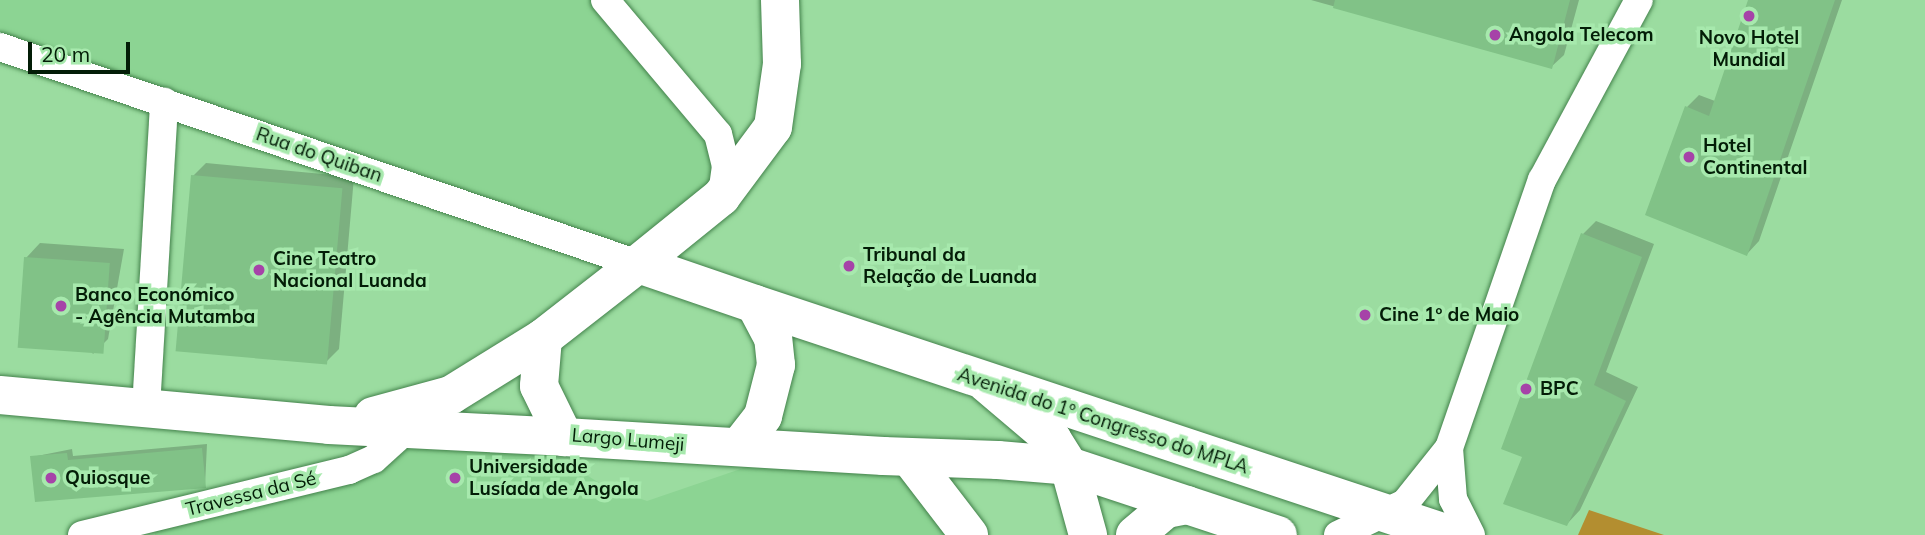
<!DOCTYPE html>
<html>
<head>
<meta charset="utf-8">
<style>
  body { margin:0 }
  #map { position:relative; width:1925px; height:535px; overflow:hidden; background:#9bdca0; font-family:Mulish,sans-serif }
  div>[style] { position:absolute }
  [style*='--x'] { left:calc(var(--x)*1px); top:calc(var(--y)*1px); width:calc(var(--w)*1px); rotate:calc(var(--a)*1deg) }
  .built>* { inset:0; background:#8cd493 }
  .forest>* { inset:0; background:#b38e30 }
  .shadow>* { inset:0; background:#0003 }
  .building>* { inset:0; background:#81c287; transform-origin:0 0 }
  .roads { filter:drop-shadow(0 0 2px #43824b) drop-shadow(0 0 2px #43824b) }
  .street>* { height:28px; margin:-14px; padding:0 14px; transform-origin:14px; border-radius:14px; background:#fff }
  .secondary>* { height:38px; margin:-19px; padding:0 19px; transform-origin:19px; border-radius:19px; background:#fff }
  .primary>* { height:38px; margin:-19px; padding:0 19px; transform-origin:19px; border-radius:19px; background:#fff }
  .dots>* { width:19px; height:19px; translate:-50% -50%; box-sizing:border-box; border:4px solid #a7e9ad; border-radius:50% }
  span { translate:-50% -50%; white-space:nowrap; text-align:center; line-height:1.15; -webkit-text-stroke:7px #a7e9ad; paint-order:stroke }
  .poi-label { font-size:19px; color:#031d07; font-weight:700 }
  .left { translate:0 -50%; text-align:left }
  .street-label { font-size:19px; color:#031d07 }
  .scale { position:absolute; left:28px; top:42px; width:102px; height:32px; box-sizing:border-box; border:4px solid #031d07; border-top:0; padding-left:9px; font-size:21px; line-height:24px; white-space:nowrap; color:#031d07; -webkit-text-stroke:5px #a7e9ad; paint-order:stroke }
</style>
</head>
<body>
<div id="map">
  <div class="built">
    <i style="clip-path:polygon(0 0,605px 0,726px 166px,638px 264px,0 47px)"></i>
    <i style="clip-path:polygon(407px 429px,547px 450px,604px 486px,647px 501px,773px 458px,910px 458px,969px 535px,155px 535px,152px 518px,349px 470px)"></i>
  </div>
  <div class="forest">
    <i style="clip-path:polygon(1589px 510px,1664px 535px,1578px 535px)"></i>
  </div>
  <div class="shadow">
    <i style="clip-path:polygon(1311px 0,1579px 0,1564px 55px,1551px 67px)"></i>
    <i style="clip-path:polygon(1750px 0,1842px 0,1759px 241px,1747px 254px,1687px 107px,1699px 95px,1715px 101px)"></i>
    <i style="clip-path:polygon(206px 163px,354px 177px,339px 349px,326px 362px,193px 176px)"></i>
    <i style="clip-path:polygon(1596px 221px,1654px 244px,1606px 372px,1638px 387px,1580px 510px,1567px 524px,1524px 456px,1503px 448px,1583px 234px)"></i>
    <i style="clip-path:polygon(40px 243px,124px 249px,108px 339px,93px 354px,26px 258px)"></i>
    <i style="clip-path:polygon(207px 444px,205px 486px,32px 457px,72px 449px,73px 456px)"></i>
  </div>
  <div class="building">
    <i style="clip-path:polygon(1335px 0,1570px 0,1552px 69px,1333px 8px)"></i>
    <i style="clip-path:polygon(1748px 0,1835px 0,1747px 256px,1645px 215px,1685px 106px,1709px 116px)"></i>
    <i style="left:191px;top:175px;width:152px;height:177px;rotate:5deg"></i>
    <i style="clip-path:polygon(1581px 233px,1642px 257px,1594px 385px,1626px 401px,1567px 526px,1503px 504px,1522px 457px,1501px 449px)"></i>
    <i style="left:24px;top:257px;width:86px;height:91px;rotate:4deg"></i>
    <i style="clip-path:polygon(202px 448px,206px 488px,35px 502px,30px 456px,67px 453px,68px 460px)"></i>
  </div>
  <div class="roads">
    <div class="street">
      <i style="--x:605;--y:0;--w:175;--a:49.9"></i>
      <i style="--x:718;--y:134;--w:33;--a:76"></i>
      <i style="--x:726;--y:166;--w:30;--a:98"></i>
      <i style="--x:0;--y:47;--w:674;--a:18.78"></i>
      <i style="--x:146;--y:408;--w:307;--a:-86.6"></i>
      <i style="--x:1449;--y:448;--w:51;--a:85.5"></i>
      <i style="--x:1453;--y:499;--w:40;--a:63.4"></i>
      <i style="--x:82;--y:535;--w:275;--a:-13.7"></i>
      <i style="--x:349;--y:470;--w:27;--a:-24"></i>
      <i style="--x:374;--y:459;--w:45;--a:-42.3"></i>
      <i style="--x:1338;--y:535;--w:74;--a:-25.5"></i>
      <i style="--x:1405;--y:503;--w:70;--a:-51.3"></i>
      <i style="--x:1449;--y:448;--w:284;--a:-70.9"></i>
      <i style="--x:1542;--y:180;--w:204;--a:-61.7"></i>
    </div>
    <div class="secondary">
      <i style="--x:638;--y:264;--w:107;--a:-38.9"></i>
      <i style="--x:721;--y:197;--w:87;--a:-53.4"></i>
      <i style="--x:773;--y:127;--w:64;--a:-81.9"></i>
      <i style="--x:782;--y:64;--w:64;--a:-91.8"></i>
      <i style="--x:986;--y:383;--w:87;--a:40.3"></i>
      <i style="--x:1052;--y:439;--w:32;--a:58"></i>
      <i style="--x:1069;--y:466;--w:72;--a:74.6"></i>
      <i style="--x:910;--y:458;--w:97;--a:52.5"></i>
      <i style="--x:1135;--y:535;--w:40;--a:-40"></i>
      <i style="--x:1166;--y:509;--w:21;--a:-11"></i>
    </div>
    <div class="primary">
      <i style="--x:755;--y:304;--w:733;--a:18.36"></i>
      <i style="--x:0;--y:395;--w:330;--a:5.2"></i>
      <i style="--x:329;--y:425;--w:235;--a:2.9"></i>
      <i style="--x:373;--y:416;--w:81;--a:-15.1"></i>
      <i style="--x:451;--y:395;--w:108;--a:-31.8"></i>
      <i style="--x:739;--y:447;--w:39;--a:-52"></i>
      <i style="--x:763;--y:416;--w:53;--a:-75.7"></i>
      <i style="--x:776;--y:365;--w:27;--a:-96"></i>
      <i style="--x:773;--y:338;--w:38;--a:-118"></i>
      <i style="--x:755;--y:304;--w:124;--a:-161.1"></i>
      <i style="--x:638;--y:264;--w:120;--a:142.1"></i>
      <i style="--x:543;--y:338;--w:48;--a:94.8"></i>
      <i style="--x:539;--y:386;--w:57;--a:63.9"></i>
      <i style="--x:564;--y:437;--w:320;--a:3.4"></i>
      <i style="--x:883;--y:456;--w:115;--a:2"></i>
      <i style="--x:998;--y:460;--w:71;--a:4.8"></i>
      <i style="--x:1069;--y:466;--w:220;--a:18.3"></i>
    </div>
  </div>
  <div class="dots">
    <i style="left:1749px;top:16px;background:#a643a8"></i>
    <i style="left:1495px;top:35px;background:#a643a8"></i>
    <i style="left:1689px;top:157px;background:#a643a8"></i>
    <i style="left:849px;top:266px;background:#a643a8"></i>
    <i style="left:259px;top:270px;background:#a643a8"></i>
    <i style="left:61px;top:306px;background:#a643a8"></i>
    <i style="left:1365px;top:315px;background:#a643a8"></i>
    <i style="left:1526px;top:389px;background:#a643a8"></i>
    <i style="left:51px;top:478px;background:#a643a8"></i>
    <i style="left:455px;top:478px;background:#a643a8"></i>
  </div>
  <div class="poi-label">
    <span class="left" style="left:1509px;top:35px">Angola Telecom</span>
    <span style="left:1749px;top:49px">Novo Hotel<br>Mundial</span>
    <span class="left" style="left:1703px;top:157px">Hotel<br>Continental</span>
    <span class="left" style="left:863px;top:266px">Tribunal da<br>Relação de Luanda</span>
    <span class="left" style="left:273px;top:270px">Cine Teatro<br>Nacional Luanda</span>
    <span class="left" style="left:75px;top:306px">Banco Económico<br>- Agência Mutamba</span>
    <span class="left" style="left:1379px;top:315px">Cine 1º de Maio</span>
    <span class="left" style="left:1540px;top:389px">BPC</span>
    <span class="left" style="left:469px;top:478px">Universidade<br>Lusíada de Angola</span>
    <span class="left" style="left:65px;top:478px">Quiosque</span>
  </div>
  <div class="street-label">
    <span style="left:319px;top:155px;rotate:19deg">Rua do Quiban</span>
    <span style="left:1103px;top:421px;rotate:18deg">Avenida do 1º Congresso do MPLA</span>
    <span style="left:628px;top:440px;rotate:5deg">Largo Lumeji</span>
    <span style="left:251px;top:494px;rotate:-14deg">Travessa da Sé</span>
  </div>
  <div class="scale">20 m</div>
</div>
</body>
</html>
